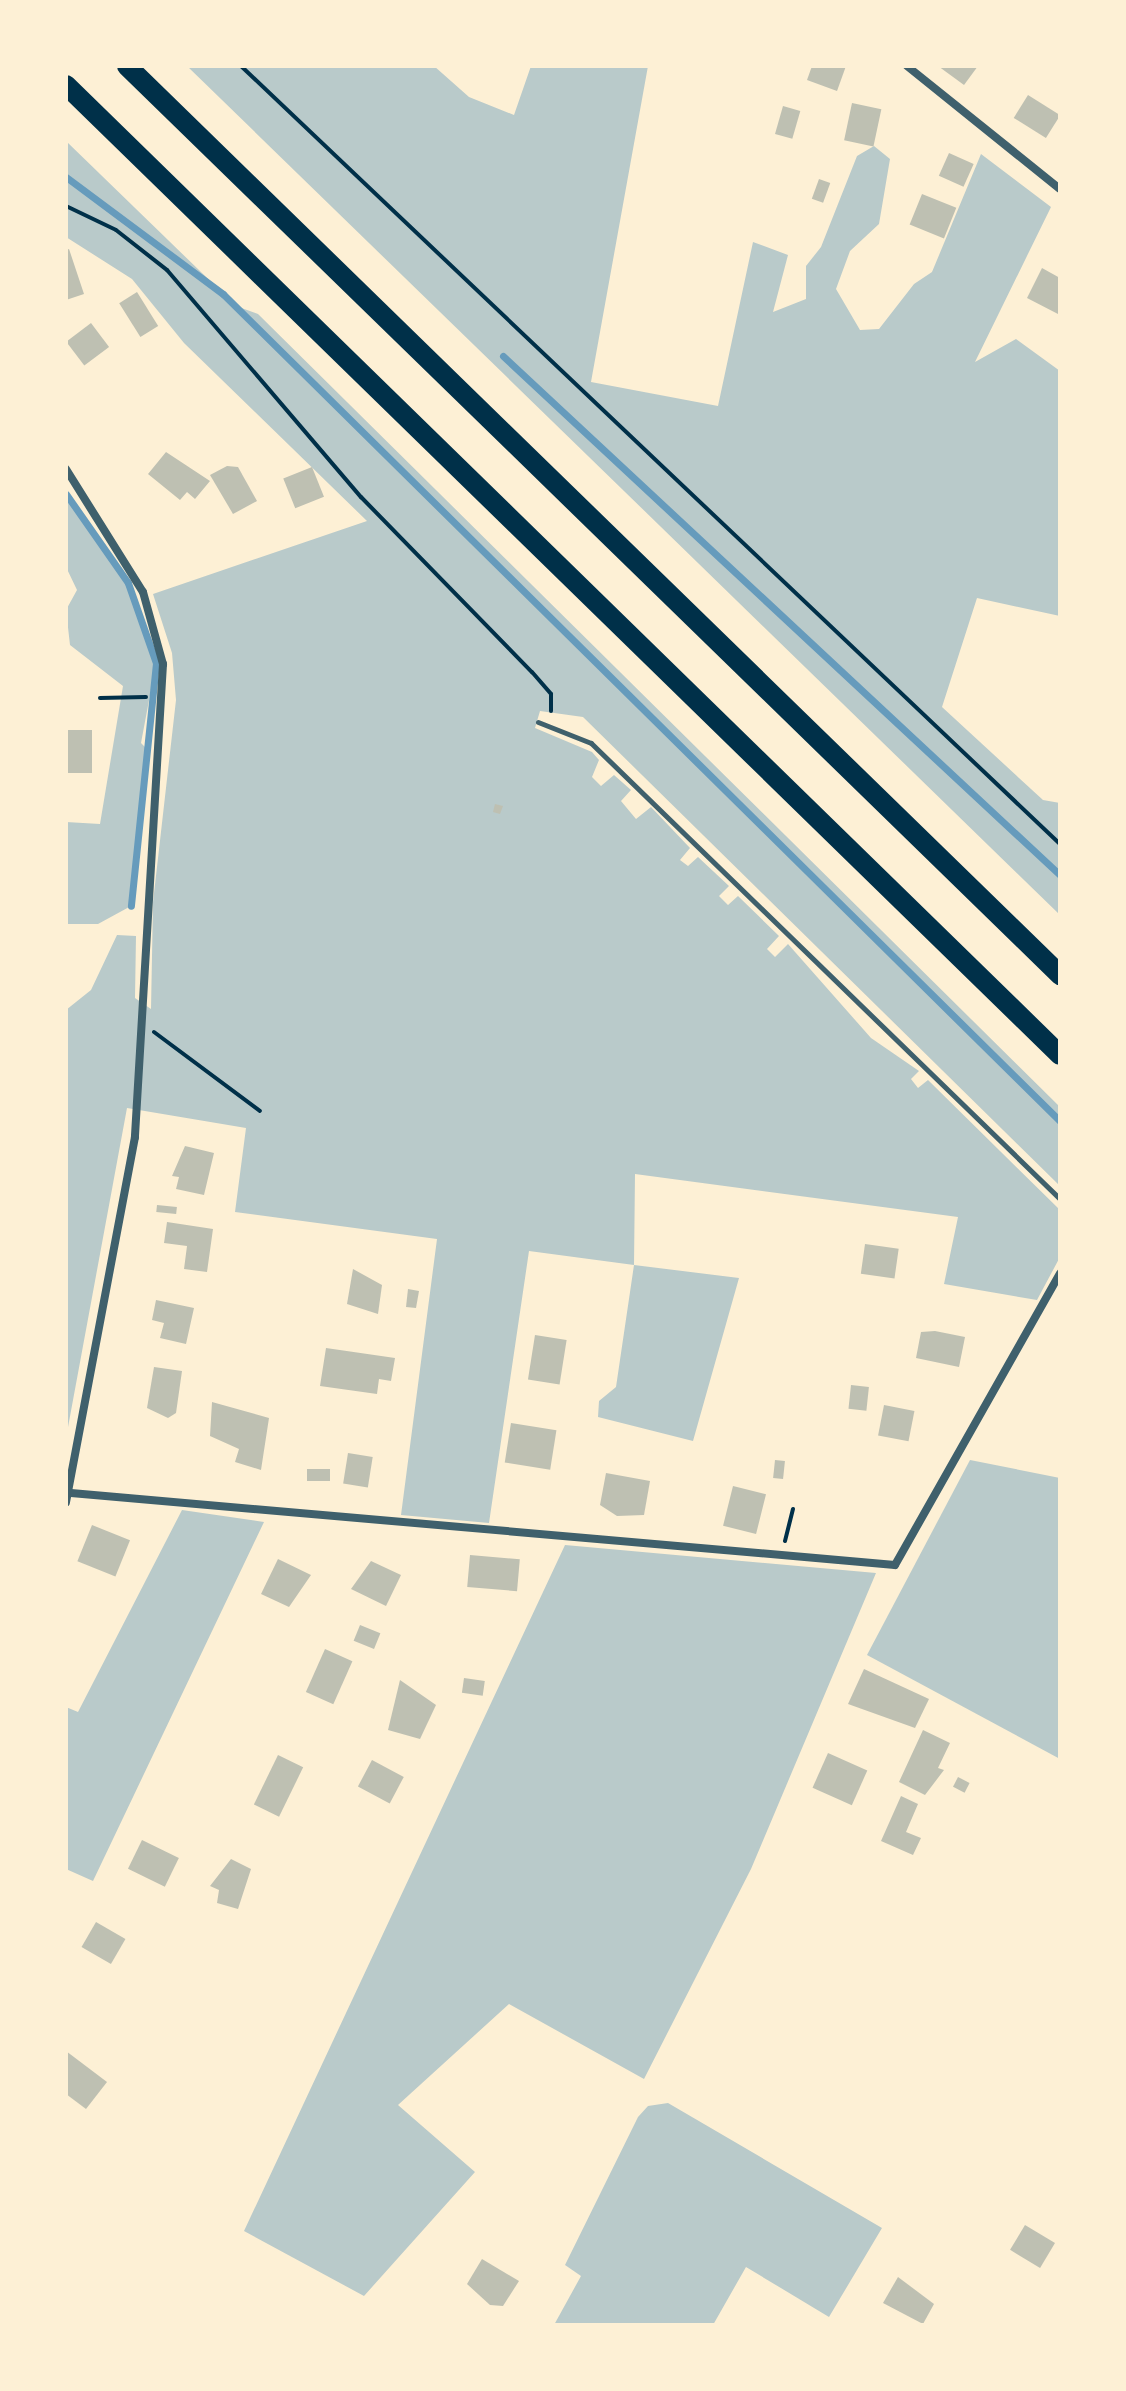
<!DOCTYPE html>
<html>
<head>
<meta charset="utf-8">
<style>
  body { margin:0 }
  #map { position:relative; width:1126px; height:2391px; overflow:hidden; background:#fdf0d5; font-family:Rubik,sans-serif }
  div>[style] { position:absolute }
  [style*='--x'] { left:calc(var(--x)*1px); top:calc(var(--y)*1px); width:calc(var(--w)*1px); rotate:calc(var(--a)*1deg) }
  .green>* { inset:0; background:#b9caca }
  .stream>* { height:7px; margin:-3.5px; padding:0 3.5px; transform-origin:3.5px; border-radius:3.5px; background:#669bbc }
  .building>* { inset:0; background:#bec0b2; transform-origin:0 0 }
  .path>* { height:4px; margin:-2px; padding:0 2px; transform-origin:2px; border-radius:2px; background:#003049 }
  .service>* { height:5px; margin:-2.5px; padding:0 2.5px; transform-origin:2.5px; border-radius:2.5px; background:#3f606c }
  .minor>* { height:8px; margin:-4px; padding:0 4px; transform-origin:4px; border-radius:4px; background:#3f606c }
  .motorway>* { height:20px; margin:-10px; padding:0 10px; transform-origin:10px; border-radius:10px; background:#003049 }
  span { translate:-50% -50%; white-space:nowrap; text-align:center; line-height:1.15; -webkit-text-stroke:6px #fdf0d5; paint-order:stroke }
  .frame { position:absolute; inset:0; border:68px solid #fdf0d5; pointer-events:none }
</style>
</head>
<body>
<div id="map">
  <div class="green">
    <i style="clip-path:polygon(187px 66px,434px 66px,469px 97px,514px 115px,531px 66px,648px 66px,591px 382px,718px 406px,753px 242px,788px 255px,773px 312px,806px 299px,806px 266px,821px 247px,857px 156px,874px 146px,890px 159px,879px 224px,850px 251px,836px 289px,860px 330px,879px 329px,914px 284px,932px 272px,981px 154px,1051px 207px,975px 362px,1016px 339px,1060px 371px,1060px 616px,977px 598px,942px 707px,1043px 800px,1060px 803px,1060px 915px)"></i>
    <i style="clip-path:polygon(66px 141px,236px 306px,258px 314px,1060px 1107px,1060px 1186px,583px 717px,540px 711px,535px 728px,592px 752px,599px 760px,592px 777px,601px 786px,614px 775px,631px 790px,621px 801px,636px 819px,651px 807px,690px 848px,680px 860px,688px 866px,698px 857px,729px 886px,719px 896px,728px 905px,738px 896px,779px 936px,767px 949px,775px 957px,788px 944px,871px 1038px,919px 1071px,911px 1079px,918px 1088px,928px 1080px,1060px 1210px,1060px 1257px,1037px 1300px,944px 1284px,958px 1217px,635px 1174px,634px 1265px,739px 1278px,693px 1441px,598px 1417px,599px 1401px,616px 1387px,634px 1265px,529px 1251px,489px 1523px,401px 1515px,437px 1239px,235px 1212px,246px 1128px,127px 1108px,66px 1438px,66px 1010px,91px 990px,117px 935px,136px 936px,135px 998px,151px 1009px,153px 902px,176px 700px,172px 653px,153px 594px,367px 521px,184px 343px,132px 279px,66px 237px)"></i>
    <i style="clip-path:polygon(66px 494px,128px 583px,156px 663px,141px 743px,147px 749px,131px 906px,98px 924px,66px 924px,66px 822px,100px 824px,123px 686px,70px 645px,66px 610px,77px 590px,66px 567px)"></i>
    <i style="clip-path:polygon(970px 1460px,1060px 1478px,1060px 1759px,867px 1655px)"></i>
    <i style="clip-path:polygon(182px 1510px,264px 1522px,93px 1881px,66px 1869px,66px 1707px,78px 1712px)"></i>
    <i style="clip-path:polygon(565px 1545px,876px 1573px,751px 1869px,644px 2079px,509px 2004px,398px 2105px,475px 2172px,364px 2296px,244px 2231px)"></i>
    <i style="clip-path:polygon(668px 2103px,882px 2228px,829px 2317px,746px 2267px,713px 2325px,554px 2325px,581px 2276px,565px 2265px,638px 2117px,648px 2106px)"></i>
  </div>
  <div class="stream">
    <i style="--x:66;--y:177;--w:196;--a:36.7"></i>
    <i style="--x:223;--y:294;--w:1177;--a:44.66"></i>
    <i style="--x:503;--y:356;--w:761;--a:42.98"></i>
    <i style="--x:66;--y:494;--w:108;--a:55.1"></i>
    <i style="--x:128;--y:583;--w:85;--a:70.7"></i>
    <i style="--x:156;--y:663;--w:244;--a:95.9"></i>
  </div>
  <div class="building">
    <i style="clip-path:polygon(812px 66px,846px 66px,837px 91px,807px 80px)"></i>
    <i style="clip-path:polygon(938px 66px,978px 66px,964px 85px)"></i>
    <i style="left:1028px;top:95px;width:38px;height:27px;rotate:32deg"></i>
    <i style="left:852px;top:103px;width:30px;height:38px;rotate:12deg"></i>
    <i style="left:783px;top:106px;width:18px;height:29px;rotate:16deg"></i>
    <i style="left:949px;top:153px;width:27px;height:25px;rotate:24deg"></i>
    <i style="left:819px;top:179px;width:12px;height:21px;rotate:20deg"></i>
    <i style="left:922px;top:194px;width:37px;height:33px;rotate:22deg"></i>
    <i style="clip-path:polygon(69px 249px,84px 294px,66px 300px,66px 250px)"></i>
    <i style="clip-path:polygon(1042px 268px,1060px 278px,1058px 314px,1027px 298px)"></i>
    <i style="left:137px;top:292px;width:40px;height:21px;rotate:58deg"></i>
    <i style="left:91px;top:323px;width:30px;height:31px;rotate:53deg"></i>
    <i style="clip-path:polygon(166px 452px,210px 481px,195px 499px,187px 492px,180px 500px,148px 474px)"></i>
    <i style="clip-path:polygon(227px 466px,238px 467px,257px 501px,233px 514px,210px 475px)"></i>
    <i style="left:312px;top:467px;width:32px;height:31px;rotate:68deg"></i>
    <i style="left:66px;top:730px;width:26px;height:43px"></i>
    <i style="clip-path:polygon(495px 804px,503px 806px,500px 814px,493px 812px)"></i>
    <i style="clip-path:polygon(185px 1146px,214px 1153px,204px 1195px,176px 1189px,179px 1177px,172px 1176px)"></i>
    <i style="left:157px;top:1205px;width:20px;height:7px;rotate:6deg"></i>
    <i style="clip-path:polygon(167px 1222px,213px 1229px,207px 1272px,184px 1269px,187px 1246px,164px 1243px)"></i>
    <i style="left:865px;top:1244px;width:34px;height:30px;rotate:8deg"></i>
    <i style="clip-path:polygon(353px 1269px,382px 1285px,378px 1314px,347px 1304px)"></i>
    <i style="clip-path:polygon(408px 1289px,419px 1291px,416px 1308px,406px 1307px)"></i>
    <i style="clip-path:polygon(156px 1300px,194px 1308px,186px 1344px,160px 1338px,164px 1323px,152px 1320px)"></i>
    <i style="clip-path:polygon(935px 1331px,965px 1337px,959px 1367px,916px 1358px,921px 1332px)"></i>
    <i style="left:535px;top:1335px;width:32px;height:45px;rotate:9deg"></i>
    <i style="clip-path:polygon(326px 1348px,395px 1358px,391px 1381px,379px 1379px,377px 1394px,320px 1386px)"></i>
    <i style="clip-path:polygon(154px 1367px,182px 1371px,176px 1413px,168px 1418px,147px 1408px)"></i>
    <i style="left:851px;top:1385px;width:18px;height:24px;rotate:6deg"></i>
    <i style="clip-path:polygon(212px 1402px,269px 1418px,261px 1470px,235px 1462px,239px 1449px,210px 1436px)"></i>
    <i style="left:884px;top:1405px;width:31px;height:31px;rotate:11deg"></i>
    <i style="left:511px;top:1423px;width:46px;height:40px;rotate:9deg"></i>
    <i style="left:348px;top:1453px;width:25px;height:31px;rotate:9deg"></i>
    <i style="left:775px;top:1460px;width:10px;height:18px;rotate:6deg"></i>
    <i style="left:307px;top:1469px;width:23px;height:12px"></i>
    <i style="clip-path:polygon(606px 1473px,650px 1481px,644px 1515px,617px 1516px,600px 1505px)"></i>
    <i style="left:733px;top:1486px;width:34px;height:41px;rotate:14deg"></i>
    <i style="left:92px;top:1525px;width:41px;height:39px;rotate:22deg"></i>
    <i style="left:470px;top:1555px;width:50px;height:32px;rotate:5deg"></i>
    <i style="clip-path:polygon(278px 1559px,311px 1575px,289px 1607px,261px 1594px)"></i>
    <i style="clip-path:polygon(371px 1561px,401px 1575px,386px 1606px,351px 1589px)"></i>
    <i style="left:360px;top:1625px;width:22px;height:17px;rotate:22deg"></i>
    <i style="left:325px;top:1649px;width:30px;height:47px;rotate:24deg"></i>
    <i style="clip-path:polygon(864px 1669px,929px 1699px,915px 1728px,848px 1704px)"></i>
    <i style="left:464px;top:1678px;width:21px;height:15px;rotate:8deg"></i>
    <i style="clip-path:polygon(400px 1680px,436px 1705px,420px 1739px,388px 1730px)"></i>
    <i style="clip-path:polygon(923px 1730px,950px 1743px,938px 1768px,944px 1770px,925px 1795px,899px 1782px)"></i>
    <i style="left:828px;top:1753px;width:43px;height:38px;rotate:24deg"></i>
    <i style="left:278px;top:1755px;width:28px;height:55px;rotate:26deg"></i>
    <i style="left:372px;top:1760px;width:36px;height:30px;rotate:28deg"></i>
    <i style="left:958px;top:1777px;width:13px;height:11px;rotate:27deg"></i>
    <i style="clip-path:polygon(901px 1796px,918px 1804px,906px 1832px,921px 1838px,913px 1855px,881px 1841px)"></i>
    <i style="left:142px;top:1840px;width:41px;height:32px;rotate:26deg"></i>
    <i style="clip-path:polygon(231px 1859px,251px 1869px,238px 1909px,217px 1903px,219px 1890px,210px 1886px)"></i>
    <i style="left:96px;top:1922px;width:34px;height:29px;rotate:30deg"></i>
    <i style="clip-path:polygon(66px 2051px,107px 2082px,86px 2109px,66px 2094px)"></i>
    <i style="left:1025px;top:2225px;width:35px;height:29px;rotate:31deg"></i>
    <i style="clip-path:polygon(482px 2259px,519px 2281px,503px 2306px,490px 2305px,467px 2284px)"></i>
    <i style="clip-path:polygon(898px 2277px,934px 2304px,923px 2324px,883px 2303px)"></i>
  </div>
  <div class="path">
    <i style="--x:241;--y:66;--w:1130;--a:43.53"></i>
    <i style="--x:66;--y:206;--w:55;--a:25.6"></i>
    <i style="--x:116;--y:230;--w:65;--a:38.1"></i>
    <i style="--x:167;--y:270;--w:299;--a:49.5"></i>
    <i style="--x:361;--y:497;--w:245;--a:45.7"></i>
    <i style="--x:532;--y:672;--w:29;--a:49"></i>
    <i style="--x:551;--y:694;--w:17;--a:90"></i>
    <i style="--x:100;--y:698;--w:46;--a:-1.2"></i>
    <i style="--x:154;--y:1032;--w:132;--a:36.7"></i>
    <i style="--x:785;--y:1541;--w:33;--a:-76"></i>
  </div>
  <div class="service">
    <i style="--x:538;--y:722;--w:57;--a:21.6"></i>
    <i style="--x:591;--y:743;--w:654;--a:44.19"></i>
  </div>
  <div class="minor">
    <i style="--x:907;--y:66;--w:196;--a:38.8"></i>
    <i style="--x:66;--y:469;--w:145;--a:58"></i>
    <i style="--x:143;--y:592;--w:75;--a:74.5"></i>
    <i style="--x:163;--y:664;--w:474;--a:93.4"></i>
    <i style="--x:135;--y:1137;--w:372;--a:100.7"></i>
    <i style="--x:71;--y:1493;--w:827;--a:4.99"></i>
    <i style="--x:895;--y:1565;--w:335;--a:-60.5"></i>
  </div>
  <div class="motorway">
    <i style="--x:127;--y:66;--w:1303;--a:44.25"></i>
    <i style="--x:66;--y:85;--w:1389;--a:44.3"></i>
  </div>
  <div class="frame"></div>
</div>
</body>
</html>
